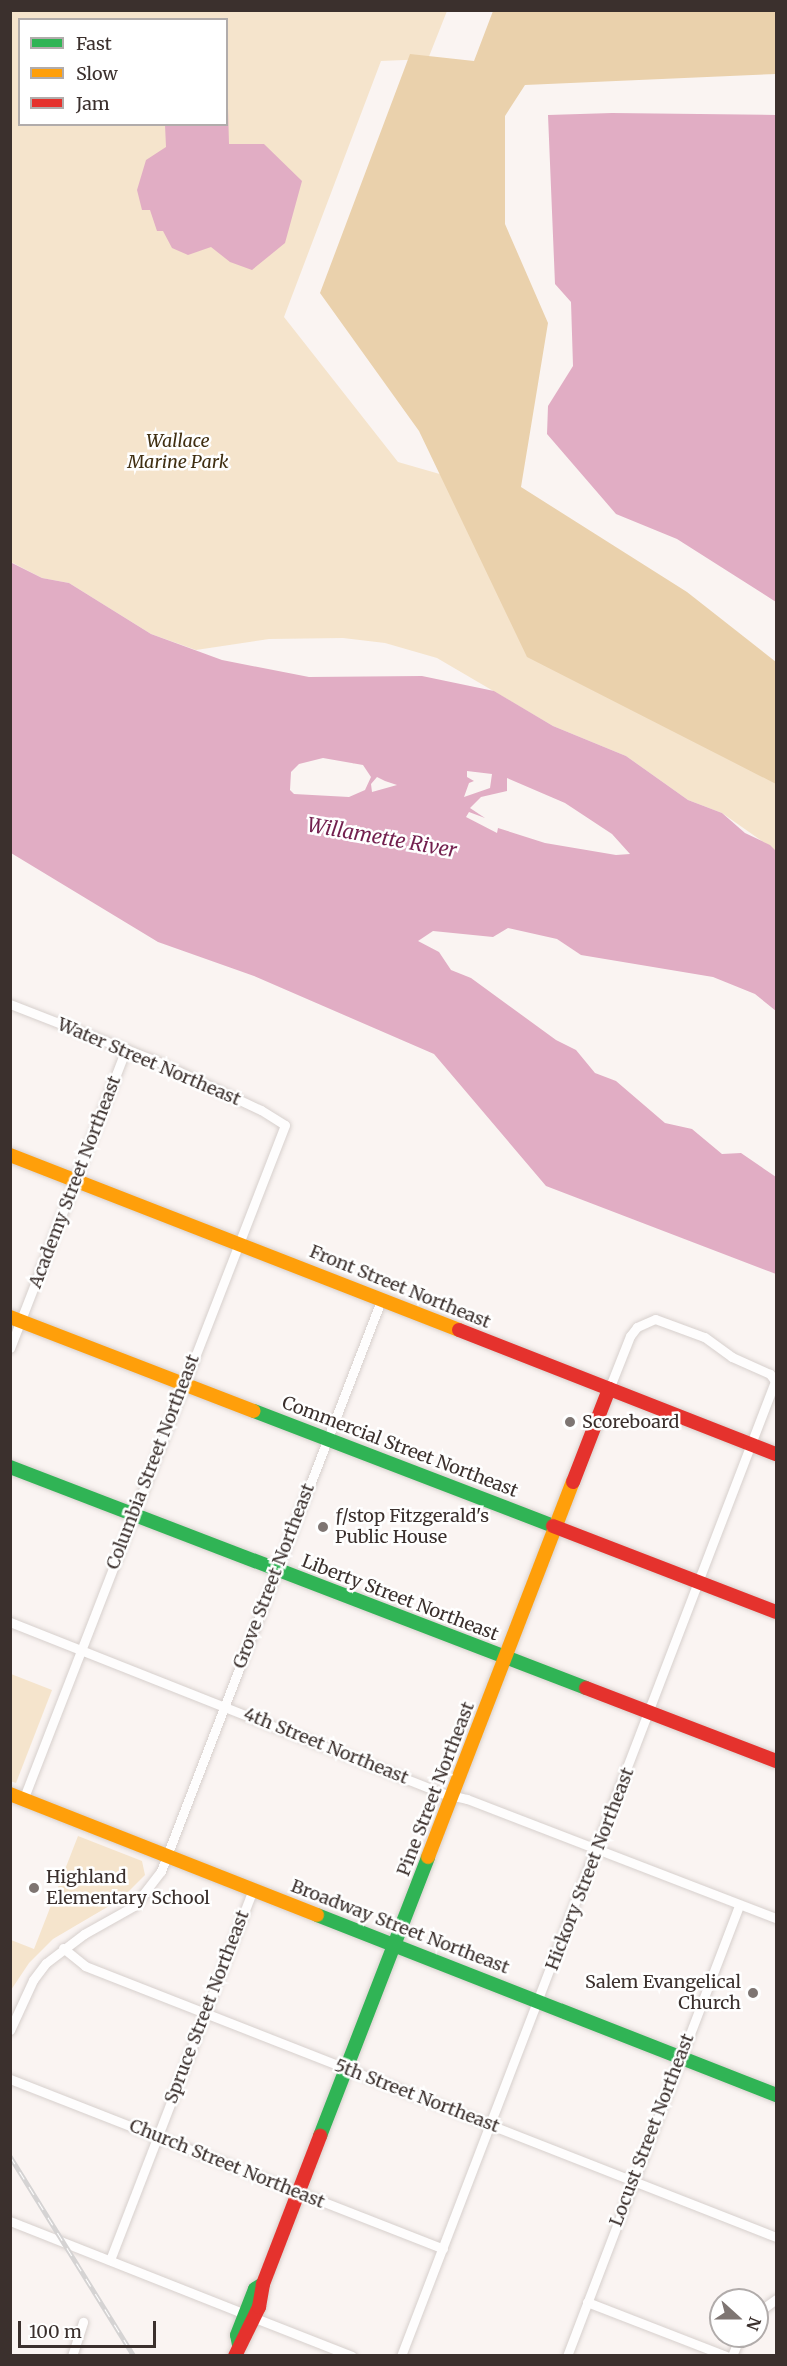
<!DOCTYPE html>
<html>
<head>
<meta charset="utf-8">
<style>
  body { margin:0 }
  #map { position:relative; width:787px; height:2366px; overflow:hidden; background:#faf4f2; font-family:Merriweather,serif }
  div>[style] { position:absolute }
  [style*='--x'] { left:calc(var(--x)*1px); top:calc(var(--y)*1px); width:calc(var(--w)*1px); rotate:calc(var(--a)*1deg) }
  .green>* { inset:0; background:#f5e4cc }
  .forest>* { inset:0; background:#ead1ac }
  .water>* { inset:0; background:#e1adc4 }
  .roads { filter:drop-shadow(0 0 2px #d7d0cd) drop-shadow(0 0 2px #d7d0cd) }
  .street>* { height:9px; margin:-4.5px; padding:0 4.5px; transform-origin:4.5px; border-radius:4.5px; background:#fefdfd }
  .fast>* { height:14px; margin:-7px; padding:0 7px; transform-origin:7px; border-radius:7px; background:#30b455 }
  .slow>* { height:14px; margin:-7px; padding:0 7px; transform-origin:7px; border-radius:7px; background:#ff9f0a }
  .jam>* { height:14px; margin:-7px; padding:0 7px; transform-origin:7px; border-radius:7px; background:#e5322d }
  .rail>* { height:5px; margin-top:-2.5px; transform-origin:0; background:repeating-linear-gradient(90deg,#fff 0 9px,#d5d3d3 0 18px); box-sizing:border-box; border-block:2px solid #d5d3d3 }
  .dots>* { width:16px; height:16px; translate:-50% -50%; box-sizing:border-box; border:3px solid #fff; border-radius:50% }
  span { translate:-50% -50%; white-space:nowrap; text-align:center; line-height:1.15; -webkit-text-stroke:5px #fff; paint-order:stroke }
  .park-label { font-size:18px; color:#402f12; font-style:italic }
  .street-label { font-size:18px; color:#3b302d }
  .poi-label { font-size:18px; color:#3b302d }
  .left { translate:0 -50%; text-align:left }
  .right { translate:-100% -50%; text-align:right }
  .water-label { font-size:20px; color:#721f4e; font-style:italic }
  .frame { position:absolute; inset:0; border:12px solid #3b302d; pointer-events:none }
  .legend { position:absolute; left:18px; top:18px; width:210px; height:108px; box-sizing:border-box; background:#fff; border:2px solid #b1acab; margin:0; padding:8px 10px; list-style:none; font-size:18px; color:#3b302d }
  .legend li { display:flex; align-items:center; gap:12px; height:30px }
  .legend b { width:30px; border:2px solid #b1acab }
  .north { position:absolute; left:709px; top:2288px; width:60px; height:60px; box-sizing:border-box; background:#fff; border:2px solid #b1acab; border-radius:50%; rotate:111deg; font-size:16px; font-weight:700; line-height:24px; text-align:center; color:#3b302d }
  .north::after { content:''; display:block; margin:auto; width:21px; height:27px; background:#7e7572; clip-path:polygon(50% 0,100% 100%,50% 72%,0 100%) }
  .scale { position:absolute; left:18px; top:2321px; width:138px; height:27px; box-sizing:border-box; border:3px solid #3b302d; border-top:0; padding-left:8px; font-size:18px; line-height:21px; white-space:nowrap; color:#3b302d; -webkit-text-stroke:4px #fff; paint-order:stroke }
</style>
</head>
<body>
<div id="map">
  <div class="green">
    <i style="clip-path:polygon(evenodd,10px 11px,447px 11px,428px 59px,381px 61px,284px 317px,398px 462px,516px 496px,776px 714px,776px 851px,722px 813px,688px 800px,626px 756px,553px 726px,437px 658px,385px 643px,343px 638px,269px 639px,196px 650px,151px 634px,69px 583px,42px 578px,11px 562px,10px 11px,20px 20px,226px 20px,226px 124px,20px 124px,20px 20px)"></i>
    <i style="clip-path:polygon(11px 1674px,52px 1690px,16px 1783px,10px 1781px)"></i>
    <i style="clip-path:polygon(78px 1836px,142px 1861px,145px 1875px,121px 1899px,53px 1939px,29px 1963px,11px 1990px,11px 1940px,34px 1949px)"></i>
  </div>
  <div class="forest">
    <i style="clip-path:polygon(493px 11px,776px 11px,776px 74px,525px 85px,505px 116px,505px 224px,548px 323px,521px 487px,687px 592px,776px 662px,776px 784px,527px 657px,419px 431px,320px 293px,410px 54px,474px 61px)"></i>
  </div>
  <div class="water">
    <i style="clip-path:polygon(228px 108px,229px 144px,264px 144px,302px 181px,285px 243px,252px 270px,230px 262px,211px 247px,188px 255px,172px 248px,163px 231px,157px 231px,150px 210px,142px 210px,137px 190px,146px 160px,166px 147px,165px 125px,226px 124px)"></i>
    <i style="clip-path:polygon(612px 113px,776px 115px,776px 602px,677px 539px,616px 514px,547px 434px,548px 406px,573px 366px,571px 302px,555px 284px,548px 115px)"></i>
    <i style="clip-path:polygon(evenodd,10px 562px,42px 578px,69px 583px,151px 634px,222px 660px,309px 677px,422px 676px,494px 691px,553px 726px,626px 756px,688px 800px,722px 813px,745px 833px,770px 845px,776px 851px,776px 1011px,755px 994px,713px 977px,581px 955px,557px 939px,508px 928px,493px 937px,433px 931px,418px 941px,439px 952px,451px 970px,471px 978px,556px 1040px,576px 1050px,595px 1073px,616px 1081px,665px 1123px,692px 1129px,722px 1154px,741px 1153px,776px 1177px,776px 1274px,546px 1186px,434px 1054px,254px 976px,158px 942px,11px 853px,10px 562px,323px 758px,363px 765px,371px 777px,365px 790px,349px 797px,294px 794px,290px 790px,291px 772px,299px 764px,323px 758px,10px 562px,467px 771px,492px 774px,490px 788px,464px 797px,469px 783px,474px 781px,467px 777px,467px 771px,10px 562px,377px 777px,385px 781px,397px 785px,372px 792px,371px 784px,377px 777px,10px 562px,507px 778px,565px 803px,612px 834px,630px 854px,616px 855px,545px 843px,498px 828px,497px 833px,466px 817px,469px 812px,485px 818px,470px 808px,481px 797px,507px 791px,507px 778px)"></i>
  </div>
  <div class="roads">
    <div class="street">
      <i style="--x:10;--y:1004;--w:162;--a:21.3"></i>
      <i style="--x:161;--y:1063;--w:110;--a:25.2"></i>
      <i style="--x:261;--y:1110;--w:28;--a:32"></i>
      <i style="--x:285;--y:1125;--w:724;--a:111.21"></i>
      <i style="--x:10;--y:1348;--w:321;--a:-68.8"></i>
      <i style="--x:10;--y:1622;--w:464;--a:21.6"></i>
      <i style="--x:441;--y:1793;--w:27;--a:13"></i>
      <i style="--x:467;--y:1799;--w:331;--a:21.1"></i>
      <i style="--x:63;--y:1948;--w:28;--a:39"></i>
      <i style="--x:85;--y:1966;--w:742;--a:21.41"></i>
      <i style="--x:10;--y:2030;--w:55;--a:-65.3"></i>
      <i style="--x:33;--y:1980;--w:21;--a:-53"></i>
      <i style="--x:46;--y:1963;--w:48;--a:-37.3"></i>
      <i style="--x:84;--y:1934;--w:57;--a:-29.2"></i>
      <i style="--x:134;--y:1906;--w:44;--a:-52.4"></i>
      <i style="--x:161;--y:1871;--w:614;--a:-68.91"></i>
      <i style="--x:10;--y:2079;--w:465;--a:21.4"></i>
      <i style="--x:10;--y:2221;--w:253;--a:21.6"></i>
      <i style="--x:110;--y:2260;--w:398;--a:-68.9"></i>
      <i style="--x:587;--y:2302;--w:149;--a:21.2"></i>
      <i style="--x:757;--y:2313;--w:24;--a:-36"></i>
      <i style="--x:255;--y:2318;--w:104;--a:21.4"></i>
      <i style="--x:72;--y:2356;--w:36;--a:-72"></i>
      <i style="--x:401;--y:2356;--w:1044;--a:-69.01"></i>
      <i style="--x:775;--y:1381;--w:9;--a:-126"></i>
      <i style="--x:770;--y:1374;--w:42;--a:-155.9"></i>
      <i style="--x:732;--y:1357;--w:34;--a:-144"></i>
      <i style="--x:704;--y:1337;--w:52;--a:-159.8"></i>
      <i style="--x:655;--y:1319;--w:20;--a:156"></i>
      <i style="--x:637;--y:1327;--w:11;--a:128"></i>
      <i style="--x:630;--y:1336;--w:57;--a:111.6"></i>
      <i style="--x:567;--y:2356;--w:483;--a:-69.1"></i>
      <i style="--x:732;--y:2356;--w:22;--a:-68"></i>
    </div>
    <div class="fast">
      <i style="--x:254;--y:1411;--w:320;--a:21"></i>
      <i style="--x:10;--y:1467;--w:617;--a:20.99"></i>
      <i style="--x:317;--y:1915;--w:493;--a:21.4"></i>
      <i style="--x:320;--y:2136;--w:299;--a:-68.8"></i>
      <i style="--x:239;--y:2345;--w:10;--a:-101"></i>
      <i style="--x:237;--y:2335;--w:49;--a:-68.6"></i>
      <i style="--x:255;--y:2289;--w:9;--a:-32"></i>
    </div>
    <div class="slow">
      <i style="--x:10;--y:1155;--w:482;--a:21.3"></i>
      <i style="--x:10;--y:1317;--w:261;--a:21.1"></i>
      <i style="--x:10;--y:1794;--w:330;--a:21.5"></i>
      <i style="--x:428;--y:1857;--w:402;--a:-68.9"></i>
    </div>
    <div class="jam">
      <i style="--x:459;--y:1330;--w:340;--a:21.4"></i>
      <i style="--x:573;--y:1482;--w:100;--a:-68.8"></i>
      <i style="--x:553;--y:1526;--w:239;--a:21.1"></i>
      <i style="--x:586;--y:1688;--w:204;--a:21"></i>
      <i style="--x:235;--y:2356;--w:55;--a:-63.9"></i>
      <i style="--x:259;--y:2307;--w:23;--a:-80"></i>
      <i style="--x:263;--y:2284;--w:159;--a:-68.9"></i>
    </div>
  </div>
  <div class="rail">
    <i style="--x:10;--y:2156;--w:235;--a:58.2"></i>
  </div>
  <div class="dots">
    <i style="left:570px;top:1422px;background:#7e7572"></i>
    <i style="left:323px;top:1527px;background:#7e7572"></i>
    <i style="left:34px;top:1888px;background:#7e7572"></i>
    <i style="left:753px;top:1993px;background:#7e7572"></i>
  </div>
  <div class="park-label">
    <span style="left:178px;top:452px">Wallace<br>Marine Park</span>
  </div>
  <div class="street-label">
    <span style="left:149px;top:1062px;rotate:23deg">Water Street Northeast</span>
    <span style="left:75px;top:1182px;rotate:-69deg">Academy Street Northeast</span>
    <span style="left:400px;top:1287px;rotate:22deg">Front Street Northeast</span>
    <span style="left:400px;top:1447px;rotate:21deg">Commercial Street Northeast</span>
    <span style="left:153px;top:1462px;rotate:-69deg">Columbia Street Northeast</span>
    <span style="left:274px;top:1576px;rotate:-69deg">Grove Street Northeast</span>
    <span style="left:400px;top:1598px;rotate:21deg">Liberty Street Northeast</span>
    <span style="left:326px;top:1746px;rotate:22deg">4th Street Northeast</span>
    <span style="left:436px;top:1789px;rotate:-69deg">Pine Street Northeast</span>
    <span style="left:590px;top:1869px;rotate:-69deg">Hickory Street Northeast</span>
    <span style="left:400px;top:1927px;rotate:21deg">Broadway Street Northeast</span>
    <span style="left:207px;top:2007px;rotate:-69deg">Spruce Street Northeast</span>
    <span style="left:417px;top:2096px;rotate:21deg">5th Street Northeast</span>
    <span style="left:652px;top:2130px;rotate:-69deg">Locust Street Northeast</span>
    <span style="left:227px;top:2164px;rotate:22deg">Church Street Northeast</span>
  </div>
  <div class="poi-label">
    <span class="left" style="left:582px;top:1422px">Scoreboard</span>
    <span class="left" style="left:335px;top:1527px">ƒ/stop Fitzgerald's<br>Public House</span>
    <span class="left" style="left:46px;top:1888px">Highland<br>Elementary School</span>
    <span class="right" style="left:741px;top:1993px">Salem Evangelical<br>Church</span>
  </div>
  <div class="water-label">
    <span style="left:382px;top:837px;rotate:10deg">Willamette River</span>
  </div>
  <div class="frame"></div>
  <ul class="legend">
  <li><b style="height:8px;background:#30b455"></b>Fast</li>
  <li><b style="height:8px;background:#ff9f0a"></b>Slow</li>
  <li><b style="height:8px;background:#e5322d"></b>Jam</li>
  </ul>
  <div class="north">N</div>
  <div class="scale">100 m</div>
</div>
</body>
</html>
